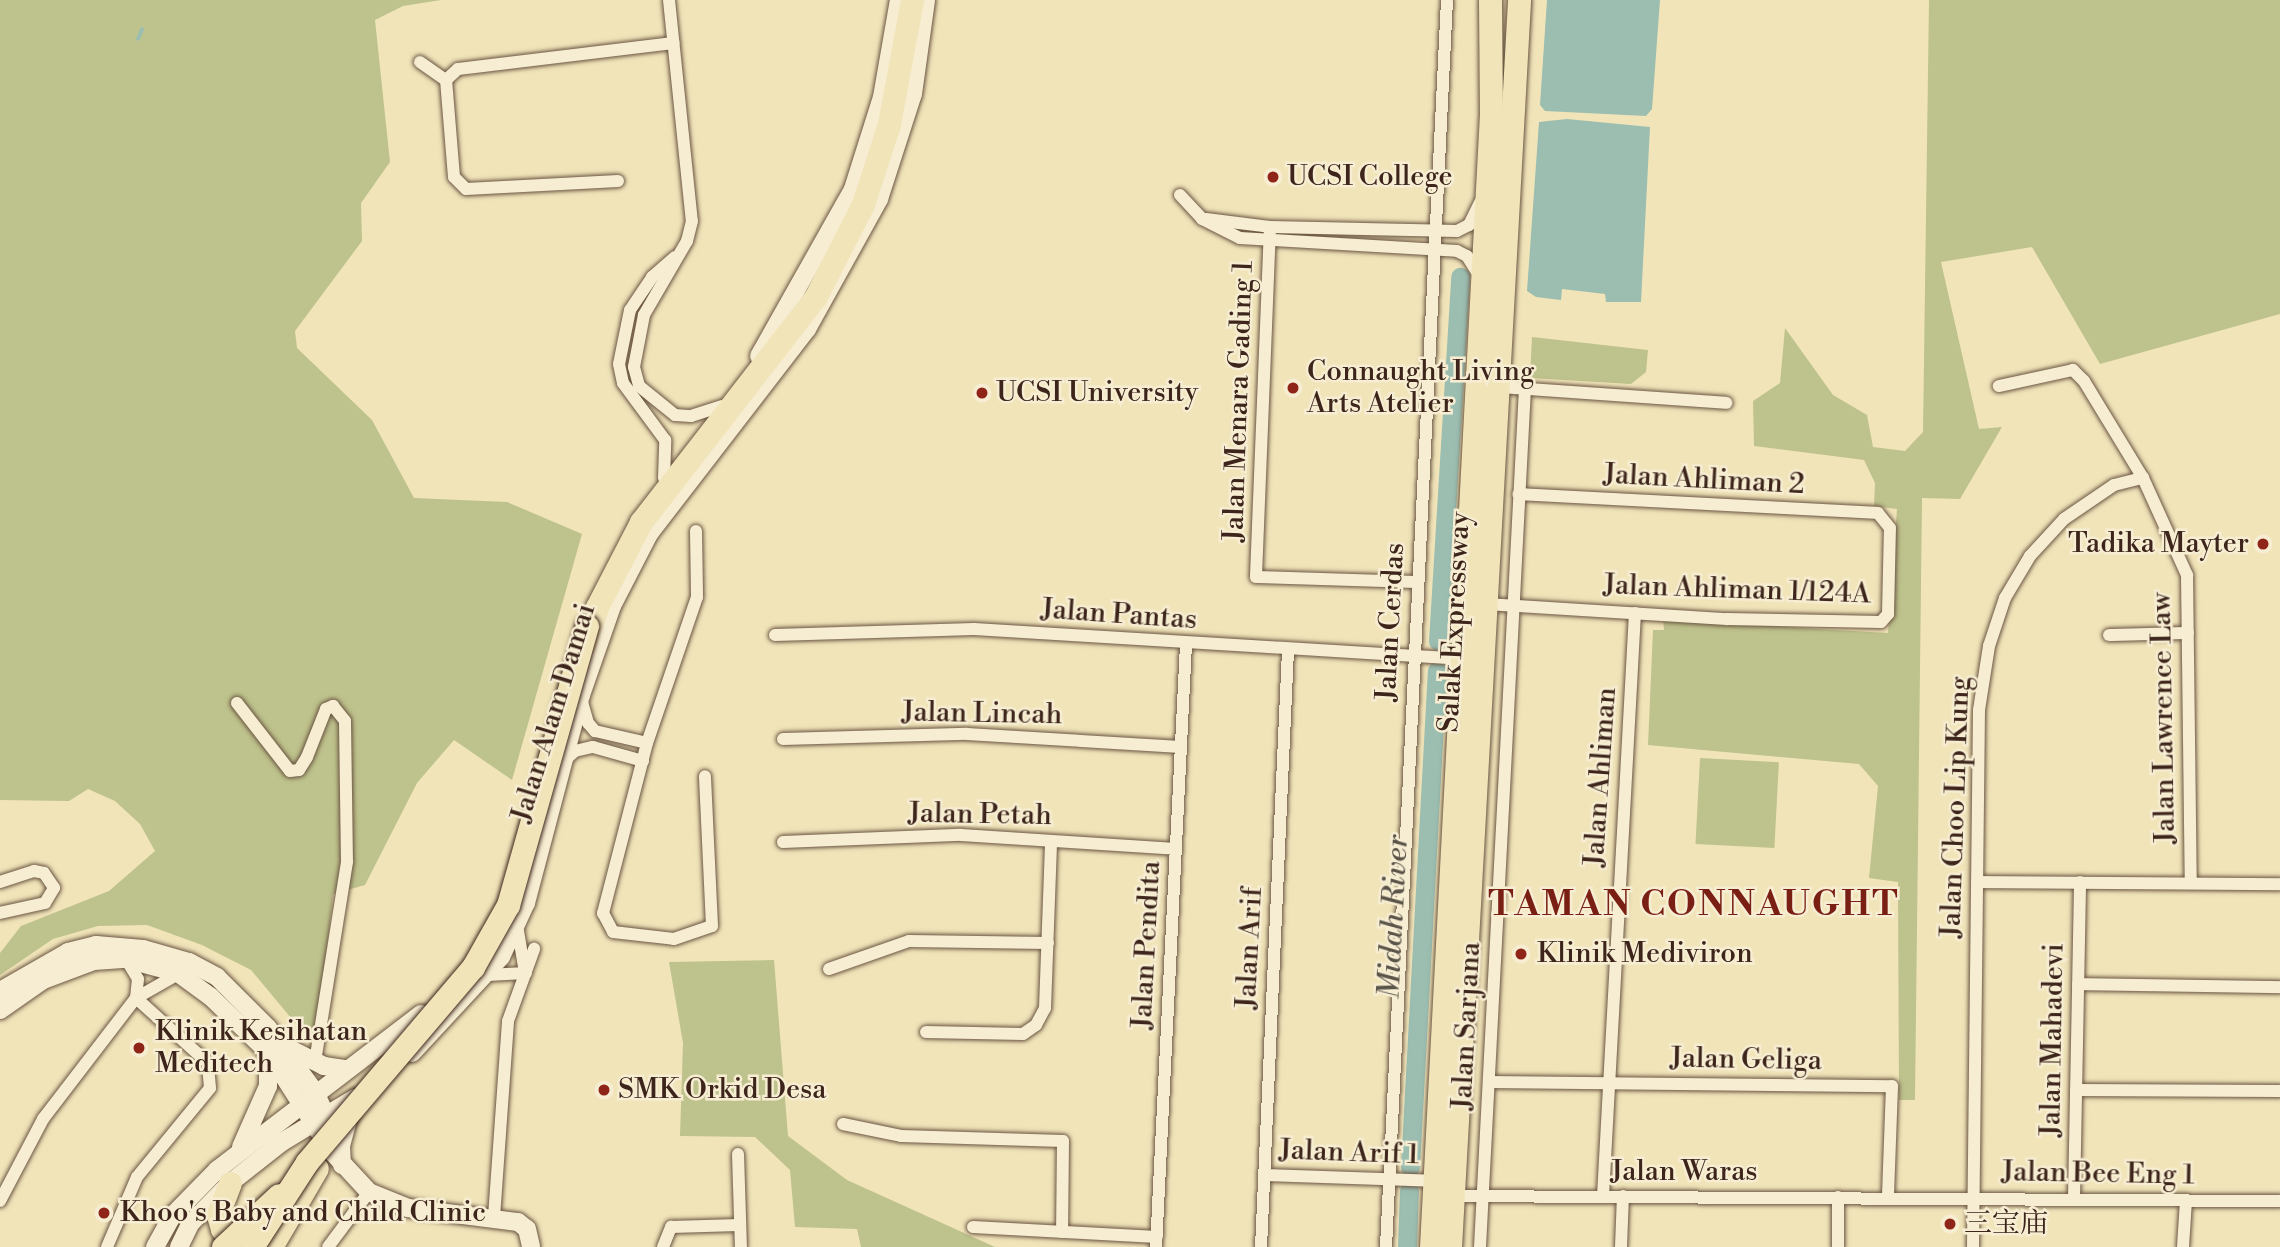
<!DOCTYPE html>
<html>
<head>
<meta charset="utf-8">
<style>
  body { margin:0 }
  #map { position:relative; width:2280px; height:1247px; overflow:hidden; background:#f1e4b9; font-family:"Libre Bodoni","Noto Serif SC",serif }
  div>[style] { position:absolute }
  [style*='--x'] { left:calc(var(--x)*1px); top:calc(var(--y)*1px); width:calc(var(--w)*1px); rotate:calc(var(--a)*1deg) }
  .green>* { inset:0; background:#bec28c; transform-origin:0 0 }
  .water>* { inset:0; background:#9bbeb1 }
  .stream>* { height:3.5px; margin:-1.75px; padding:0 1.75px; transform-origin:1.75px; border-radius:1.75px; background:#9bbeb1 }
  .river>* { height:19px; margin:-9.5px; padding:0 9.5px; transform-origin:9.5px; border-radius:9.5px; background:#9bbeb1 }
  .roads { filter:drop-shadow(0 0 2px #6a5542) drop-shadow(0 0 2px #6a5542) }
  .street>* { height:12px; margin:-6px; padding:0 6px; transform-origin:6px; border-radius:6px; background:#f6edd2 }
  .secondary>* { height:18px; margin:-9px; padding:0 9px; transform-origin:9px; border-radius:9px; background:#f6edd2 }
  .highway>* { height:23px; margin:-11.5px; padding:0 11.5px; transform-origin:11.5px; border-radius:11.5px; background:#f1e4b9 }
  .bridges { filter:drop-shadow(0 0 2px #3d251b) drop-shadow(0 0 2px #3d251b) }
  .highway-bridge>* { height:23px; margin:-11.5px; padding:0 11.5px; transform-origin:11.5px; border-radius:11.5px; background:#f1e4b9 }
  .dots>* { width:19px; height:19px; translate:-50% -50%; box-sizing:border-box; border:4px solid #f6edd2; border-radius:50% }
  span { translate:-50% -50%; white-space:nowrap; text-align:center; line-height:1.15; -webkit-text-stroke:5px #f6edd2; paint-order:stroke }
  .poi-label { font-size:28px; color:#3d251b }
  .left { translate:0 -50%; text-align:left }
  .right { translate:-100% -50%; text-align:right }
  .street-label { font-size:28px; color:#3d251b }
  .water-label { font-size:30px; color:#595348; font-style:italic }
  .district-label { font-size:35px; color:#7a1f14; font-weight:700; letter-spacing:2px }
</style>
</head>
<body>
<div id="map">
  <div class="green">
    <i style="clip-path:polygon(0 0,441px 0,403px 6px,375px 20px,390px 162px,361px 203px,362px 241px,295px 331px,297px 348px,372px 420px,414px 498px,507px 502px,582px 534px,512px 780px,454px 740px,417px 783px,365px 885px,333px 894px,316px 1048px,251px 970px,202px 945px,147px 925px,98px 926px,53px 939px,0 975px,0 953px,21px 926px,109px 891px,155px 851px,140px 824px,115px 801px,88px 789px,69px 801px,0 800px)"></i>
    <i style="clip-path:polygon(1929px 0,2280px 0,2280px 314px,2100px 364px,2032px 247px,1941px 262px,1979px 429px,2002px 427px,1960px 499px,1922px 498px,1915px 1100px,1899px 1100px,1898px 882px,1869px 878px,1878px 786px,1859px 764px,1648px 745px,1653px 630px,1664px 630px,1663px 620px,1888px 633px,1897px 509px,1874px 506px,1875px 483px,1864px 460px,1754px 446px,1753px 401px,1780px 383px,1785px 328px,1833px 395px,1867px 415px,1873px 447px,1905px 451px,1923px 432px)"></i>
    <i style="clip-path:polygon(1532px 337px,1648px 350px,1646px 372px,1631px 384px,1530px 378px)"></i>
    <i style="left:1700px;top:758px;width:79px;height:86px;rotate:3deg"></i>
    <i style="clip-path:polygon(774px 960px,788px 1136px,847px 1180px,995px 1247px,861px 1247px,857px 1229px,795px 1227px,790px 1170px,755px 1137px,680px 1136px,683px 1043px,669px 962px)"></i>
  </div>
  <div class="water">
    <i style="clip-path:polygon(1547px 0,1660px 0,1652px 109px,1646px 116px,1545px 111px,1540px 105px)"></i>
    <i style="clip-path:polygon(1567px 119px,1650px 127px,1641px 302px,1606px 302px,1605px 294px,1562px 289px,1561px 300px,1536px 297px,1527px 291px,1539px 122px)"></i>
  </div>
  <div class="stream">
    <i style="--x:138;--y:39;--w:10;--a:-66"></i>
  </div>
  <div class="river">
    <i style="--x:1438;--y:641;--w:365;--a:-86.5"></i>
    <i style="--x:1410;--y:1167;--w:497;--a:-86.9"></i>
    <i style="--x:1407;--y:1247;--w:57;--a:-88"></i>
  </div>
  <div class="roads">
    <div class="street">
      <i style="--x:669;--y:0;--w:222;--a:84.1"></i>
      <i style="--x:692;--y:221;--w:21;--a:104"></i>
      <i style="--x:687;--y:241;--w:86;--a:120.2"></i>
      <i style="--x:644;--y:315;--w:53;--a:100.9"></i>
      <i style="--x:634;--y:367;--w:20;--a:75"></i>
      <i style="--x:639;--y:386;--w:46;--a:38.9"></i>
      <i style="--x:675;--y:415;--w:16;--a:4"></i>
      <i style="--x:691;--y:416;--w:32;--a:-18"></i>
      <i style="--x:420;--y:62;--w:32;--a:35"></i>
      <i style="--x:618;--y:181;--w:152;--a:177"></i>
      <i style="--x:466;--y:189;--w:17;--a:-135"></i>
      <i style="--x:454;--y:177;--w:97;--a:-94.7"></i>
      <i style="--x:446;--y:80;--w:16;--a:-43"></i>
      <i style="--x:458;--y:69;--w:217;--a:-6.9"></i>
      <i style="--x:1180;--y:195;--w:33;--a:47"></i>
      <i style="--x:1202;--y:219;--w:42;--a:26.6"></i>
      <i style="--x:1240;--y:238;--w:217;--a:3.4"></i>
      <i style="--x:1457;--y:251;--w:11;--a:27"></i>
      <i style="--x:1467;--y:256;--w:22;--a:58"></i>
      <i style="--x:1206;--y:219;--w:64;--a:7.1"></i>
      <i style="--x:1270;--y:227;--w:187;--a:1.2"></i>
      <i style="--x:1457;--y:231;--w:13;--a:-27"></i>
      <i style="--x:1469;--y:225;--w:25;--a:-64"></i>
      <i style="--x:1270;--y:227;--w:350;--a:92.3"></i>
      <i style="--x:1256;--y:577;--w:162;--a:1.8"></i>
      <i style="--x:1499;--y:387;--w:228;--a:4"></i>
      <i style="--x:664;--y:478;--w:38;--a:-88"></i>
      <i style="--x:665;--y:440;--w:71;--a:-126.4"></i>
      <i style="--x:623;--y:383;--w:19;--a:-102"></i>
      <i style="--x:619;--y:364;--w:55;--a:-78.5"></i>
      <i style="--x:630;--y:310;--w:40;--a:-56"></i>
      <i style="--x:652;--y:277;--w:30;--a:-41"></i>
      <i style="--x:2143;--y:478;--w:107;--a:65.6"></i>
      <i style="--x:2187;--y:575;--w:308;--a:89.3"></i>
      <i style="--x:696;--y:531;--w:66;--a:89.1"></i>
      <i style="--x:697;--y:597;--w:154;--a:108.9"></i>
      <i style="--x:647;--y:743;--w:176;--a:104.5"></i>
      <i style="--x:603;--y:913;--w:21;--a:62"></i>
      <i style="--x:613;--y:932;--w:61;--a:6.5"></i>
      <i style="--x:674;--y:939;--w:40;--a:-18.9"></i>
      <i style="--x:712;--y:926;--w:150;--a:-92.7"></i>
      <i style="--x:1486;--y:604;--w:241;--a:3.6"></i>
      <i style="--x:1727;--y:619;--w:154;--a:1.1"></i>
      <i style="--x:1881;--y:622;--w:11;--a:-49"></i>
      <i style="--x:1888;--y:614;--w:86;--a:-88.7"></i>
      <i style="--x:1890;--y:528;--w:19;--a:-129"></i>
      <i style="--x:1878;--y:513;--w:360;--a:-177"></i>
      <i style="--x:775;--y:635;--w:199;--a:-1.7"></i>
      <i style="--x:974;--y:629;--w:487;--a:3.5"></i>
      <i style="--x:2109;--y:635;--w:79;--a:-1.5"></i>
      <i style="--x:582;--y:702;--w:22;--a:74"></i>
      <i style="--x:588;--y:723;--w:11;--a:49"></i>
      <i style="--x:595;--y:731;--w:53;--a:13"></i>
      <i style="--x:237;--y:703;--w:86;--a:52.1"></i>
      <i style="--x:290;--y:771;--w:9;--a:-6"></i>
      <i style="--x:299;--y:770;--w:15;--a:-58"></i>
      <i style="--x:307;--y:757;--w:52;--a:-68.4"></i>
      <i style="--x:326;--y:709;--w:8;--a:-23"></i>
      <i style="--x:333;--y:706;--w:19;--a:51"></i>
      <i style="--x:345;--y:721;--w:141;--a:89.2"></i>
      <i style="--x:347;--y:862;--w:203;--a:99.1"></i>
      <i style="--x:783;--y:739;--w:184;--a:-1.6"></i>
      <i style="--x:967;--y:734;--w:214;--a:3.5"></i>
      <i style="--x:565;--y:760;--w:13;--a:-42"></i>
      <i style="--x:575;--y:751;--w:18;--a:-13"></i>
      <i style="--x:593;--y:747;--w:52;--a:15.6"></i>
      <i style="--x:783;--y:842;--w:178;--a:-2.3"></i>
      <i style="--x:961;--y:835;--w:215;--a:3.7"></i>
      <i style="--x:0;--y:882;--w:36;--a:-18"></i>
      <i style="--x:34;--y:871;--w:10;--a:11"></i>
      <i style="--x:44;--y:873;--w:18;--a:56"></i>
      <i style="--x:54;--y:888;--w:17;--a:121"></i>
      <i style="--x:45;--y:903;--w:46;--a:167.5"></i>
      <i style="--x:1977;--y:882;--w:303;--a:0.4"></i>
      <i style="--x:517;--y:925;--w:49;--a:80.5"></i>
      <i style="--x:829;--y:969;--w:85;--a:-19.3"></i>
      <i style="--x:909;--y:941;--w:139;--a:0.8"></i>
      <i style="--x:487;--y:975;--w:39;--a:-3"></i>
      <i style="--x:2078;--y:984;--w:202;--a:0.9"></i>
      <i style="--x:136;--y:998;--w:48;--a:-29.7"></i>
      <i style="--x:926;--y:1032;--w:97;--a:1.2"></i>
      <i style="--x:1023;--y:1034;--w:16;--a:-35"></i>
      <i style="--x:1036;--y:1025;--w:19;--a:-62"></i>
      <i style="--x:1045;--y:1008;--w:167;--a:-87.9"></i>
      <i style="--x:1489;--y:1082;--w:403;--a:0.6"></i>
      <i style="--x:1892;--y:1086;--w:111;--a:92.1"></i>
      <i style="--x:2076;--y:1090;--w:204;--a:0.3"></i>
      <i style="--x:843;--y:1124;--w:59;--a:11.7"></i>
      <i style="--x:901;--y:1136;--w:162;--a:1.8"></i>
      <i style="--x:1063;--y:1141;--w:91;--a:90.6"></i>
      <i style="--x:738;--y:1154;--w:93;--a:88.2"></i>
      <i style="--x:1264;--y:1175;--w:169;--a:2"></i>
      <i style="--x:1451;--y:1196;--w:829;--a:0.35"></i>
      <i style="--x:1603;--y:1196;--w:584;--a:-86.86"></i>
      <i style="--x:2074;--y:1199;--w:317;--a:-88.9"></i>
      <i style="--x:0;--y:1201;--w:93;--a:-62.3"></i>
      <i style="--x:43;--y:1119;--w:153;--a:-52.5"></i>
      <i style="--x:136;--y:998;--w:19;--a:-84"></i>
      <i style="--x:138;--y:979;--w:23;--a:-121"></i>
      <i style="--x:494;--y:1217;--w:196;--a:-85.9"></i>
      <i style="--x:508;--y:1021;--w:77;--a:-70.1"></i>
      <i style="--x:973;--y:1227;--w:184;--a:3.1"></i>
      <i style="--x:107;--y:1247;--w:76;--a:-66.8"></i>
      <i style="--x:137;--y:1177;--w:115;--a:-50.6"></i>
      <i style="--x:210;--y:1088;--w:25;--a:-95"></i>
      <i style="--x:208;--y:1063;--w:97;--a:-137.9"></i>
      <i style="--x:328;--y:1247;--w:69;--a:-53.3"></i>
      <i style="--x:663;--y:1247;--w:22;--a:-68"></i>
      <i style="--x:671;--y:1227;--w:68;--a:-1.7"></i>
      <i style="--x:1156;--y:1247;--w:604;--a:-87.15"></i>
      <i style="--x:1261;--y:1247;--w:598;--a:-87.41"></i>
      <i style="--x:1386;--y:1247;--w:1248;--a:-87.2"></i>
      <i style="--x:1480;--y:1247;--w:859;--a:-87"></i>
      <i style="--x:1621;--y:1247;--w:51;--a:-87.8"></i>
      <i style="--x:1838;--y:1247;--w:50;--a:-90"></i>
      <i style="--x:1973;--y:1247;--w:537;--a:-89.36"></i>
      <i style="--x:1979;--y:710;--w:65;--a:-81.1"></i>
      <i style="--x:1989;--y:646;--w:51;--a:-71.6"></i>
      <i style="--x:2005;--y:598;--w:49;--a:-59.2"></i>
      <i style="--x:2030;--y:556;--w:50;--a:-47.4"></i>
      <i style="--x:2064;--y:519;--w:60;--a:-34.2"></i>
      <i style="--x:2114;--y:485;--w:30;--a:-14"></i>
      <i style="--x:2143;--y:478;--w:114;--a:-121.3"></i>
      <i style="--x:2084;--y:381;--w:16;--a:-135"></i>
      <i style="--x:2073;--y:370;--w:76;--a:167.8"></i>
      <i style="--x:2183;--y:1247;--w:47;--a:-86.3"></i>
    </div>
    <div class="secondary">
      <i style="--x:759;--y:356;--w:192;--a:-60.6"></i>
      <i style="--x:853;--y:189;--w:96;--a:-72.5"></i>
      <i style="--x:882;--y:97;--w:98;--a:-80.1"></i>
      <i style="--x:0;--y:991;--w:78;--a:-29.8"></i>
      <i style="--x:68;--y:952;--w:29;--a:-14"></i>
      <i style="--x:96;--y:945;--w:47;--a:4.9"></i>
      <i style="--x:143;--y:949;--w:48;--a:15.8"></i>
      <i style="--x:189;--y:962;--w:32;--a:28"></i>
      <i style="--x:217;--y:977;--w:72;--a:45"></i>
      <i style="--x:268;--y:1028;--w:79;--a:53.7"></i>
      <i style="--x:315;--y:1092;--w:38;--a:65"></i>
      <i style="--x:0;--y:1010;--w:52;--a:-34.9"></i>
      <i style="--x:43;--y:980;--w:54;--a:-20.4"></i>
      <i style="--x:94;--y:961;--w:32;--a:-4"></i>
      <i style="--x:126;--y:959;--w:54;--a:15.1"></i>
      <i style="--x:178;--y:973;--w:41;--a:36"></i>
      <i style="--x:211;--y:997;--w:79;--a:44"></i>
      <i style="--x:268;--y:1052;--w:119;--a:57.4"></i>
      <i style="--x:332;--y:1152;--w:54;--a:47.2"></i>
      <i style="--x:369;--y:1192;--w:42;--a:22.3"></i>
      <i style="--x:408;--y:1208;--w:111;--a:7.3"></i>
      <i style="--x:518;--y:1222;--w:11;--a:38"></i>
      <i style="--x:527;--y:1229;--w:18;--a:77"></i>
      <i style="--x:288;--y:1048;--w:40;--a:26.6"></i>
      <i style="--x:324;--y:1066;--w:22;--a:8"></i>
      <i style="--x:412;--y:1053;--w:131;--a:-47.2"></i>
      <i style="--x:501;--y:957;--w:60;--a:-65.2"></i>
      <i style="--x:526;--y:903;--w:215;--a:-75.2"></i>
      <i style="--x:581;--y:695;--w:94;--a:-70.8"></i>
      <i style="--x:612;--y:606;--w:81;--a:-62.8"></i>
      <i style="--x:649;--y:534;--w:259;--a:-52.4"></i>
      <i style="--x:807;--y:329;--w:149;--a:-61"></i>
      <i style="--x:879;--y:199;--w:110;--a:-72.1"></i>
      <i style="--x:913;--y:94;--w:95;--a:-82.1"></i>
      <i style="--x:241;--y:1147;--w:67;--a:-66.1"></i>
      <i style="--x:268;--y:1086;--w:34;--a:-90"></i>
      <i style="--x:342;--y:1165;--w:19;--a:-93"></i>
      <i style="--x:341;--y:1146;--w:34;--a:-75"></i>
      <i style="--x:155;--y:1247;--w:37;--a:-61"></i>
      <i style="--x:173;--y:1215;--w:63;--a:-45.6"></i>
      <i style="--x:217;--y:1170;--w:257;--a:-37.4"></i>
      <i style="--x:179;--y:1247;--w:25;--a:-64"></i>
      <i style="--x:190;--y:1224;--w:57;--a:-45.7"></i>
      <i style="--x:230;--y:1183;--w:66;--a:-38.3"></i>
      <i style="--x:282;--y:1142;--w:85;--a:-31.1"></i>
    </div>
    <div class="highway">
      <i style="--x:584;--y:645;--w:40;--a:-71.1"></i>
      <i style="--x:597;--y:607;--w:96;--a:-62.6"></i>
      <i style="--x:641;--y:522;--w:284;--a:-52.2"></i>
      <i style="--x:815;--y:298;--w:106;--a:-62.9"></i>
      <i style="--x:863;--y:204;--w:84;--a:-72"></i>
      <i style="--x:889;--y:124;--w:126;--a:-79.5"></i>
      <i style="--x:230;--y:1183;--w:34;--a:111"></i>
      <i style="--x:218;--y:1215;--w:15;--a:74"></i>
      <i style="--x:222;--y:1229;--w:25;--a:45"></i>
      <i style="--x:271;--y:1247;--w:91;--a:-59.8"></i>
      <i style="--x:1431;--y:1247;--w:1134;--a:-86.97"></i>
      <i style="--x:1491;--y:115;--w:115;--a:-90.5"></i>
      <i style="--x:1450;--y:1247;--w:1249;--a:-86.83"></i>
    </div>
  </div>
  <div class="bridges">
    <div class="highway-bridge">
      <i style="--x:223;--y:1247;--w:76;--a:-42.9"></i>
      <i style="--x:252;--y:1247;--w:101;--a:-57.1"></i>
      <i style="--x:307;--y:1162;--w:256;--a:-49.6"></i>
      <i style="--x:473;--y:967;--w:71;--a:-60.6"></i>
      <i style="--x:508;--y:905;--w:290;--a:-74.2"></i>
    </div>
  </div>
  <div class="dots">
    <i style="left:1273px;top:177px;background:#8f2418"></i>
    <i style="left:1293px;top:388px;background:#8f2418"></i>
    <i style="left:982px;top:393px;background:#8f2418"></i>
    <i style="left:2263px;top:544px;background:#8f2418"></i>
    <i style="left:1521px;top:954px;background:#8f2418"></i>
    <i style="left:139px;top:1048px;background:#8f2418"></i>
    <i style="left:604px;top:1090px;background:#8f2418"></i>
    <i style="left:104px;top:1213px;background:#8f2418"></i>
    <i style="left:1950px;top:1224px;background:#8f2418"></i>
  </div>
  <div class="poi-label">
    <span class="left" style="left:1287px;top:177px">UCSI College</span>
    <span class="left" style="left:1307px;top:388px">Connaught Living<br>Arts Atelier</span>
    <span class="left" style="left:996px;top:393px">UCSI University</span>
    <span class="right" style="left:2249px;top:544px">Tadika Mayter</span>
    <span class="left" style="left:1537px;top:954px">Klinik Mediviron</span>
    <span class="left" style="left:155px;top:1048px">Klinik Kesihatan<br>Meditech</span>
    <span class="left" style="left:618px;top:1090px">SMK Orkid Desa</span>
    <span class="left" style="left:120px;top:1213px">Khoo's Baby and Child Clinic</span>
    <span class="left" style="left:1964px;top:1224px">三宝庙</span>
  </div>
  <div class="street-label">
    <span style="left:1239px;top:401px;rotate:-88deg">Jalan Menara Gading 1</span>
    <span style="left:1704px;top:480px;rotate:3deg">Jalan Ahliman 2</span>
    <span style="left:1737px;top:590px;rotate:2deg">Jalan Ahliman 1/124A</span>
    <span style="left:1119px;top:615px;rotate:4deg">Jalan Pantas</span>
    <span style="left:1391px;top:622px;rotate:-87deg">Jalan Cerdas</span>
    <span style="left:1455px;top:622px;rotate:-87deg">Salak Expressway</span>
    <span style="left:554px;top:713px;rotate:-73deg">Jalan Alam Damai</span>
    <span style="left:982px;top:714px;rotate:1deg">Jalan Lincah</span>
    <span style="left:2164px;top:718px;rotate:-91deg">Jalan Lawrence Law</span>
    <span style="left:1601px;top:777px;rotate:-86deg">Jalan Ahliman</span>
    <span style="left:1956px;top:807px;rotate:-88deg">Jalan Choo Lip Kung</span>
    <span style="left:980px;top:815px;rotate:1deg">Jalan Petah</span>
    <span style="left:1147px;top:945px;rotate:-87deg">Jalan Pendita</span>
    <span style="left:1250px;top:948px;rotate:-87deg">Jalan Arif</span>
    <span style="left:1467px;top:1026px;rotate:-87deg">Jalan Sarjana</span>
    <span style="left:2053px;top:1040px;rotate:-89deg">Jalan Mahadevi</span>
    <span style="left:1746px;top:1060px;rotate:1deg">Jalan Geliga</span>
    <span style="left:1349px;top:1153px;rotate:2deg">Jalan Arif 1</span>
    <span style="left:1684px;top:1172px">Jalan Waras</span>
    <span style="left:2098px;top:1174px;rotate:1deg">Jalan Bee Eng 1</span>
  </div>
  <div class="water-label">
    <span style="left:1394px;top:917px;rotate:-87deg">Midah River</span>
  </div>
  <div class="district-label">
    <span style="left:1694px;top:905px">TAMAN CONNAUGHT</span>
  </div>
</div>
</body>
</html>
